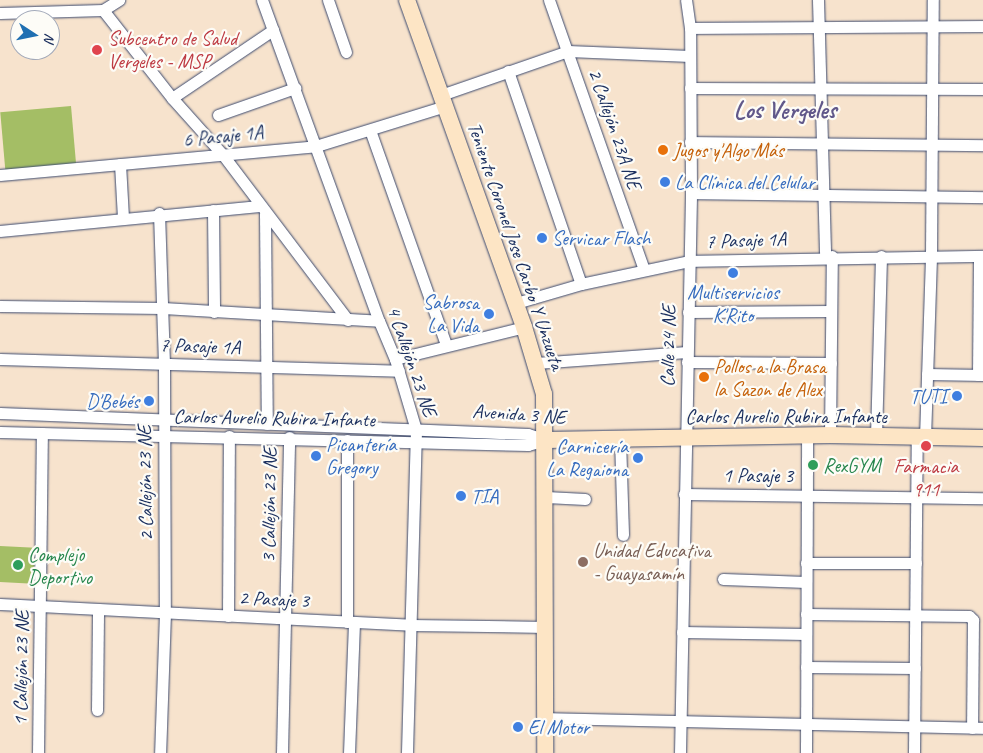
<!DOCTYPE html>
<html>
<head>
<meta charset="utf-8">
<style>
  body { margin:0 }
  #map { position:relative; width:983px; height:753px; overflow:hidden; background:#f7e3cd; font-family:Caveat,sans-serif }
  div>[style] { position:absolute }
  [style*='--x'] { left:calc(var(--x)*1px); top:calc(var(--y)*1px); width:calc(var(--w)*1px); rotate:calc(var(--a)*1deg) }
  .green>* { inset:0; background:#a4be65; transform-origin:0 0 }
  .roads { filter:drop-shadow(0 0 1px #3c4a6f) drop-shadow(0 0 1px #3c4a6f) }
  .street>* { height:11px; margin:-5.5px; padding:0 5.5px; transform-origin:5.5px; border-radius:5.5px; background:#fff }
  .secondary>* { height:16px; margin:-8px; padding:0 8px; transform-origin:8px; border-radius:8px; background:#fde5c5 }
  .dots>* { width:14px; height:14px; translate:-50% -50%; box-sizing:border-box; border:2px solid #fdfcf7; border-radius:50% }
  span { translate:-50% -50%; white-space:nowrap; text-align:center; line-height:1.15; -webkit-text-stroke:4.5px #fdfcf7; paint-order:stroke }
  .health-label { font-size:20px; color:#be3a42 }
  .left { translate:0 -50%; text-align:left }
  .street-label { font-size:20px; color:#1b2f5e }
  .food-label { font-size:20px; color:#c56008 }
  .shop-label { font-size:20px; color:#366cbe }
  .right { translate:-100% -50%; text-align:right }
  .leisure-label { font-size:20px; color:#27864d }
  .education-label { font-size:20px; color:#785e54 }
  .district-label { font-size:25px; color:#61588a; font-weight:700 }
  .north { position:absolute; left:10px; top:10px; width:50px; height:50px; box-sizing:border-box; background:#fdfcf7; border:1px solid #a3aaba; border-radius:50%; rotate:101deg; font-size:14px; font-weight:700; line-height:20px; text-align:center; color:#1b2f5e }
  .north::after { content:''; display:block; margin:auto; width:18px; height:22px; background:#1f6fb2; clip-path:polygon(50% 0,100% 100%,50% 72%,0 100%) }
</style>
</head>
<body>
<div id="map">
  <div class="green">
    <i style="left:71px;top:106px;width:58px;height:71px;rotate:85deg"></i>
    <i style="left:0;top:546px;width:35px;height:36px;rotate:3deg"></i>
  </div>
  <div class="roads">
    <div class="street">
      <i style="--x:262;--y:0;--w:342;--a:70"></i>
      <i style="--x:379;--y:321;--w:41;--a:67.2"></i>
      <i style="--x:395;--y:359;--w:74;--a:73.5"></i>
      <i style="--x:416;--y:430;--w:323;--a:91.6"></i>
      <i style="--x:328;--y:0;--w:55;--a:70.9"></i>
      <i style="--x:549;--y:0;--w:286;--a:70.6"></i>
      <i style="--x:818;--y:0;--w:257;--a:88.4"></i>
      <i style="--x:103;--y:10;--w:112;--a:51.9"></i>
      <i style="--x:172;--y:98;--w:76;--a:48.2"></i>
      <i style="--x:223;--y:155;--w:207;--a:52.9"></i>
      <i style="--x:0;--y:13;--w:103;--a:-1.7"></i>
      <i style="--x:103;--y:10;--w:19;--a:-32"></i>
      <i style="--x:690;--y:28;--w:293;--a:-0.4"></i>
      <i style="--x:508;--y:71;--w:225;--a:71.1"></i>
      <i style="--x:690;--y:88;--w:293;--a:0.2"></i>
      <i style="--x:441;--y:95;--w:134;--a:-19.1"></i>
      <i style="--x:568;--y:51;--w:122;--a:2.3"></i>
      <i style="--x:172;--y:98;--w:122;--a:-34"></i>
      <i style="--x:218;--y:115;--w:82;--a:-19.3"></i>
      <i style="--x:370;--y:130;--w:228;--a:70.5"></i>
      <i style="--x:690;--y:142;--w:293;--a:0.6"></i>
      <i style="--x:120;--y:164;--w:53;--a:86.8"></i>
      <i style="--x:0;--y:175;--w:317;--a:-5.2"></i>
      <i style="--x:316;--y:146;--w:135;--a:-17.2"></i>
      <i style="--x:691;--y:193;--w:292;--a:0.8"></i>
      <i style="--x:213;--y:210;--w:102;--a:89.4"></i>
      <i style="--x:159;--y:213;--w:151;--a:88.1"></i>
      <i style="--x:164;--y:364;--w:249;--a:89.8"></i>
      <i style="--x:165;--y:613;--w:140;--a:92"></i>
      <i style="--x:265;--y:214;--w:210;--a:89.5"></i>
      <i style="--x:0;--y:231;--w:260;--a:-5.5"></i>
      <i style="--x:516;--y:303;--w:68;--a:-16.3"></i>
      <i style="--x:581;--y:284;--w:110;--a:-12"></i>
      <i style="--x:689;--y:261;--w:294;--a:-1"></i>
      <i style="--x:0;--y:306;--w:163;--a:0.7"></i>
      <i style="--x:163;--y:308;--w:216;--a:3.4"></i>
      <i style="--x:688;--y:312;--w:143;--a:-0.4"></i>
      <i style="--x:0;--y:359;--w:399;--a:1.7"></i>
      <i style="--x:395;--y:359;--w:133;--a:-13.9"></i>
      <i style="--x:687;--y:362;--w:144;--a:0.4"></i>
      <i style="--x:536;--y:363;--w:151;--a:-4.2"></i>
      <i style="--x:927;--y:374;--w:56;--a:1"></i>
      <i style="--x:978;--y:375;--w:119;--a:-89.5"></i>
      <i style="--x:0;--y:413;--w:528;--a:2.28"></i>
      <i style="--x:528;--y:434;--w:19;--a:18"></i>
      <i style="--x:0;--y:432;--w:528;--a:1.41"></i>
      <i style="--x:528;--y:445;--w:19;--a:-16"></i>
      <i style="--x:830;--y:435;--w:179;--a:-89.4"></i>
      <i style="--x:876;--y:436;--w:180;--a:-88.4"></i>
      <i style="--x:925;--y:438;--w:182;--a:-88.1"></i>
      <i style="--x:931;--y:256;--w:256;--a:-89.6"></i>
      <i style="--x:620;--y:439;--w:96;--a:88.2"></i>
      <i style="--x:684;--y:494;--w:299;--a:0.8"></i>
      <i style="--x:546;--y:497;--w:39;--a:3"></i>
      <i style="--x:806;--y:563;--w:110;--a:0"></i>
      <i style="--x:723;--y:579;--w:83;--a:2.1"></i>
      <i style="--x:0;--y:604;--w:411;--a:2.9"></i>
      <i style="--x:410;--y:625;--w:136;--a:0.8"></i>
      <i style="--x:806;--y:614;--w:163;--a:0.7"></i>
      <i style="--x:969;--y:616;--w:6;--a:45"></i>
      <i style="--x:973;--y:620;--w:108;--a:90.5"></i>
      <i style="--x:228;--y:616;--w:180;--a:-89.7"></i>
      <i style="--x:347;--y:622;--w:182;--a:-90"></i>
      <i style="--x:682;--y:632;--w:124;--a:0.9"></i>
      <i style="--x:806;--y:667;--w:109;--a:0.5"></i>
      <i style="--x:97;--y:710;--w:101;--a:-89.4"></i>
      <i style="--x:545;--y:718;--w:438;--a:1.3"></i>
      <i style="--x:38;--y:753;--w:320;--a:-89.3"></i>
      <i style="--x:282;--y:753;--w:316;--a:-88.7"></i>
      <i style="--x:349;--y:753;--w:131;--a:-87.8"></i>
      <i style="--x:680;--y:753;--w:560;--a:-88.87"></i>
      <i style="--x:691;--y:193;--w:165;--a:-90.3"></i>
      <i style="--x:690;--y:28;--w:28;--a:-98"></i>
      <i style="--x:806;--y:753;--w:318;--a:-89.8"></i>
      <i style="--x:914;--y:753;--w:315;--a:-89.5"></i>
    </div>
    <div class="secondary">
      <i style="--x:407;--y:0;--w:347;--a:70.3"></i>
      <i style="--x:524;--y:327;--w:70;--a:73.4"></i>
      <i style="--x:544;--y:394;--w:359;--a:89.8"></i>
      <i style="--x:546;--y:440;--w:284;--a:-1"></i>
      <i style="--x:830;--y:435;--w:153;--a:1.1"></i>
    </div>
  </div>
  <div class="dots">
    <i style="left:97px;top:50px;background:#e0444e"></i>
    <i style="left:663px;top:150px;background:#e8710a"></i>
    <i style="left:665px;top:182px;background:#3f7fe0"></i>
    <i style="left:542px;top:238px;background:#3f7fe0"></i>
    <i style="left:733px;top:273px;background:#3f7fe0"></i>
    <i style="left:489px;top:314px;background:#3f7fe0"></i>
    <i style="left:704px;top:377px;background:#e8710a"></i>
    <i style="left:957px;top:396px;background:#3f7fe0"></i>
    <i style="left:149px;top:401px;background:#3f7fe0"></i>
    <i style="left:926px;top:446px;background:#e0444e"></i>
    <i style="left:316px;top:456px;background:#3f7fe0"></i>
    <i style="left:638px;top:458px;background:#3f7fe0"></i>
    <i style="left:813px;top:465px;background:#2e9e5b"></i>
    <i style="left:461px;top:496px;background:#3f7fe0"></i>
    <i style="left:583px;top:562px;background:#8d6e63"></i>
    <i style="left:18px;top:565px;background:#2e9e5b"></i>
    <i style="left:518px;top:727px;background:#3f7fe0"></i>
  </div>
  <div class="health-label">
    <span class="left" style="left:108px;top:50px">Subcentro de Salud<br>Vergeles - MSP</span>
    <span style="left:926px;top:478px">Farmacia<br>911</span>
  </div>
  <div class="street-label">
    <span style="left:615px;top:129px;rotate:71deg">2 Callejón 23A NE</span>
    <span style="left:223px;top:136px;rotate:-6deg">6 Pasaje 1A</span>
    <span style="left:746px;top:240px;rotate:-2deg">7 Pasaje 1A</span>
    <span style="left:516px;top:246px;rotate:71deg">Teniente Coronel Jose Carbo Y Unzueta</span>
    <span style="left:200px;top:346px;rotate:2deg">7 Pasaje 1A</span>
    <span style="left:668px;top:346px;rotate:-89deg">Calle 24 NE</span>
    <span style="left:412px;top:361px;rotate:71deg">4 Callejón 23 NE</span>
    <span style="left:519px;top:414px;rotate:4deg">Avenida 3 NE</span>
    <span style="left:786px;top:416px">Carlos Aurelio Rubira Infante</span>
    <span style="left:274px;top:418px;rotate:1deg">Carlos Aurelio Rubira Infante</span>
    <span style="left:758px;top:475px">1 Pasaje 3</span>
    <span style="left:145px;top:483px;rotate:-91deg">2 Callejón 23 NE</span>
    <span style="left:269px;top:505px;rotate:-89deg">3 Callejón 23 NE</span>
    <span style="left:274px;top:599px;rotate:3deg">2 Pasaje 3</span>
    <span style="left:21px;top:668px;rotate:-89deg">1 Callejón 23 NE</span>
  </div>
  <div class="food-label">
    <span class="left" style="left:673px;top:150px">Jugos y'Algo Más</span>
    <span class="left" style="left:714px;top:378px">Pollos a la Brasa<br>la Sazon de Alex</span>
  </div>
  <div class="shop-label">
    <span class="left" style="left:675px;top:182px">La Clínica del Celular</span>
    <span class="left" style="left:552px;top:238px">Servicar Flash</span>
    <span style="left:733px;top:304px">Multiservicios<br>K'Rito</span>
    <span class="right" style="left:479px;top:314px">Sabrosa<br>La Vida</span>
    <span class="right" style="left:947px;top:396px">TUTI</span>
    <span class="right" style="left:139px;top:401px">D'Bebés</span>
    <span class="left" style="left:326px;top:456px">Picantería<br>Gregory</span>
    <span class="right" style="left:628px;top:458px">Carnicería<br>La Regaiona</span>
    <span class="left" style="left:471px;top:496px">TIA</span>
    <span class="left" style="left:528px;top:727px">El Motor</span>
  </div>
  <div class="leisure-label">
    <span class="left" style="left:823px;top:465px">RexGYM</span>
    <span class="left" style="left:28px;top:566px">Complejo<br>Deportivo</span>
  </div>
  <div class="education-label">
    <span class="left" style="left:593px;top:562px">Unidad Educativa<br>- Guayasamín</span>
  </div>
  <div class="district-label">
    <span style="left:785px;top:110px">Los Vergeles</span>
  </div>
  <div class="north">N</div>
</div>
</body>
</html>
